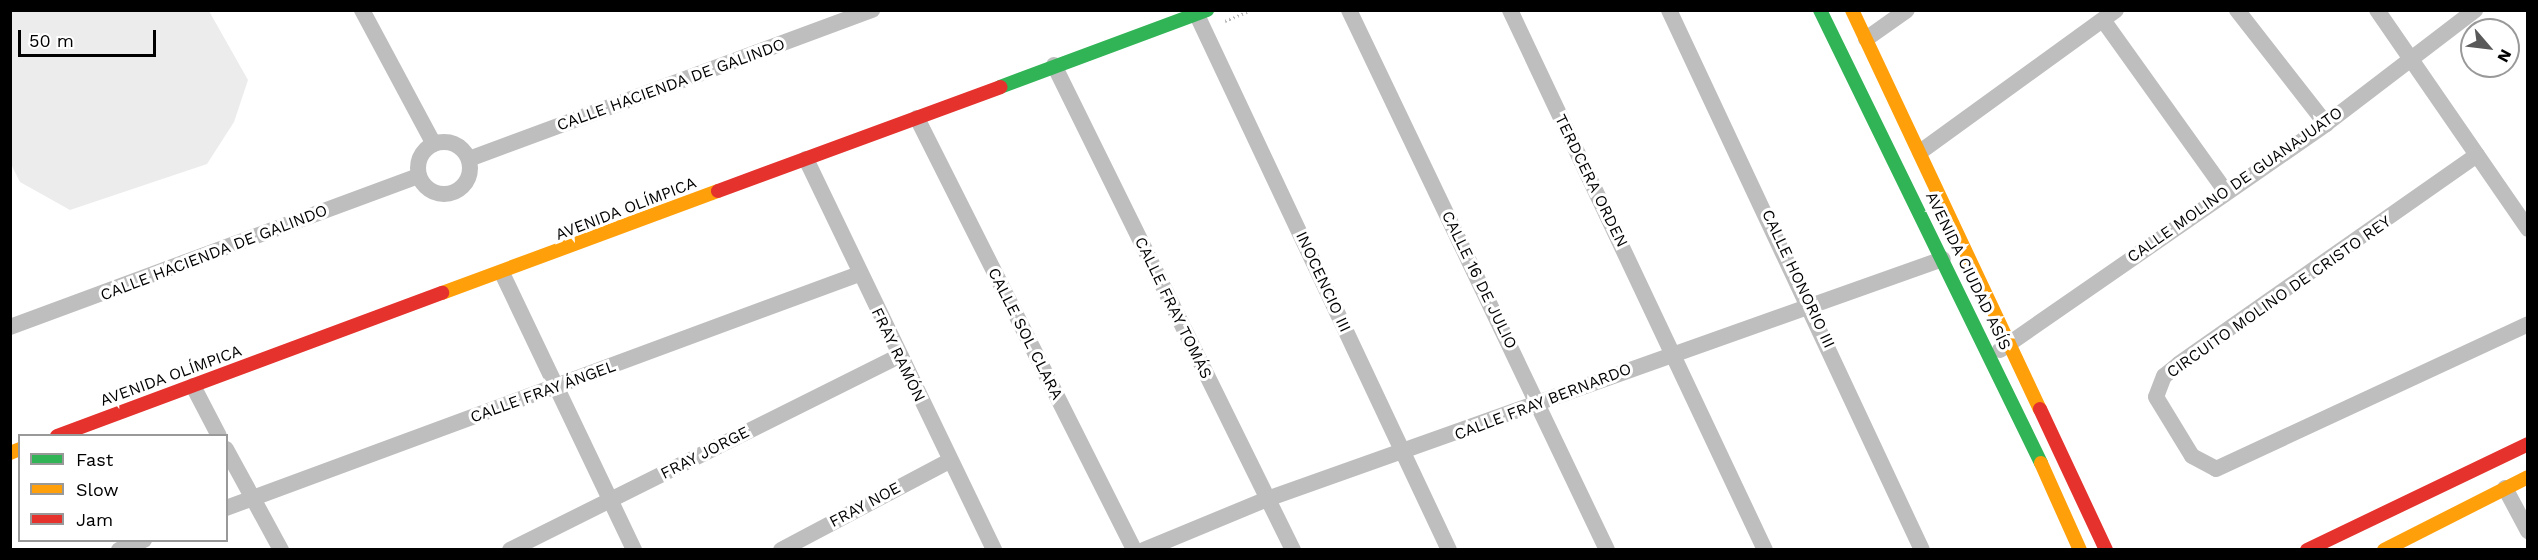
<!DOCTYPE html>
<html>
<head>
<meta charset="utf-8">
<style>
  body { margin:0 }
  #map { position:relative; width:2538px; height:560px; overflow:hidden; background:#fff; font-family:"Work Sans",sans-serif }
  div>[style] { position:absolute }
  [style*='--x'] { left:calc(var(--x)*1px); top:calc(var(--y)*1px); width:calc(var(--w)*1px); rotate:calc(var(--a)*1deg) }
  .green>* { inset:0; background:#ececec }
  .path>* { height:3px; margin-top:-1.5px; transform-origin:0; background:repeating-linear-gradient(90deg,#b9b9b9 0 1.5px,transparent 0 4.5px) }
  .street>* { height:16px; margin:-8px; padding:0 8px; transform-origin:8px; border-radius:8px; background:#bebebe }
  .street>.ring { margin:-8px; padding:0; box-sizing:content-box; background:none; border:16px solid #bebebe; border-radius:50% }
  .fast>* { height:14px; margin:-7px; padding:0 7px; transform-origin:7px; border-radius:7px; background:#30b455 }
  .slow>* { height:14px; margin:-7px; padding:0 7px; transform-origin:7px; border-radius:7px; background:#ff9f0a }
  .jam>* { height:14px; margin:-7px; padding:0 7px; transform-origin:7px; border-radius:7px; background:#e5322d }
  span { translate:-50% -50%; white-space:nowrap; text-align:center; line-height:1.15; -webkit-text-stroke:6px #fff; paint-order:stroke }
  .street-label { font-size:16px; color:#000 }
  .frame { position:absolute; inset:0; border:12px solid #000; pointer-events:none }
  .legend { position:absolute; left:18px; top:434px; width:210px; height:108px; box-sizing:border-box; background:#fff; border:2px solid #999; margin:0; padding:8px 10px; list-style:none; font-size:18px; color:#000 }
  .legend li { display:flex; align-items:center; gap:12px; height:30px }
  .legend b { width:30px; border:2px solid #999 }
  .north { position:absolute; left:2460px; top:18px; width:60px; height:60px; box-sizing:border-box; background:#fff; border:2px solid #999; border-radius:50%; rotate:118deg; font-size:16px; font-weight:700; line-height:24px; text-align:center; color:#000 }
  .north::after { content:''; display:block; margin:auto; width:21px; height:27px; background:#595959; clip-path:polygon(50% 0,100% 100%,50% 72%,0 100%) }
  .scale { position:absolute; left:18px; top:30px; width:138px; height:27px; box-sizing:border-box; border:3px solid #000; border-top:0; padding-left:8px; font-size:18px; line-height:21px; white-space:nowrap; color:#000; -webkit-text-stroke:4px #fff; paint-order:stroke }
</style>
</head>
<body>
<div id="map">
  <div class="green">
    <i style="clip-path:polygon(10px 11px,209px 11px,248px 80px,234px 122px,207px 164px,70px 210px,20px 182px,11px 164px)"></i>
  </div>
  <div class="path">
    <i style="--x:1225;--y:21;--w:28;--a:-23"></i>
  </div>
  <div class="street">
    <i style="--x:362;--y:10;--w:152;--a:61.8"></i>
    <i style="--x:1349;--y:10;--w:598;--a:64.46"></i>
    <i style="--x:1510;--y:10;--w:597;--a:64.72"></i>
    <i style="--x:1669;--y:10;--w:596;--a:64.9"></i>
    <i style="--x:2237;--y:10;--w:145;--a:52"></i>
    <i style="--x:2377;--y:10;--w:266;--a:55.4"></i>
    <i style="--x:1197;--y:15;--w:591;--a:64.78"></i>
    <i style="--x:2103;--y:20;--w:211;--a:54.4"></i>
    <i style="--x:1866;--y:39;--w:50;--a:-35.3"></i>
    <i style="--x:1054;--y:65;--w:541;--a:63.77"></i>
    <i style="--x:917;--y:118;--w:483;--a:63.3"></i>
    <i class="ring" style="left:418px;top:142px;width:36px;height:36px"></i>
    <i style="--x:1920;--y:152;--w:242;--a:-35.9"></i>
    <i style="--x:2477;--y:155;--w:364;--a:145"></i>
    <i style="--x:2179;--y:364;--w:19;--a:141"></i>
    <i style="--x:2164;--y:376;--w:22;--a:111"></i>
    <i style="--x:2156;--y:397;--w:69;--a:58.6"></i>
    <i style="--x:2192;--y:456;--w:27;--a:28"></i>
    <i style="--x:2216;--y:469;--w:344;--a:-24.9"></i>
    <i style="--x:469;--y:159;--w:430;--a:-20.3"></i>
    <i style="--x:806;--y:159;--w:434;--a:64.3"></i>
    <i style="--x:502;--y:273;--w:307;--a:64.5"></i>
    <i style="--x:10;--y:327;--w:436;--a:-20.3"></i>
    <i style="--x:2000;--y:350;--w:397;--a:-34.7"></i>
    <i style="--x:2326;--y:124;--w:188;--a:-37.4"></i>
    <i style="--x:193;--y:386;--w:56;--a:62.5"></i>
    <i style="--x:226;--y:449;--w:115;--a:61.4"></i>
    <i style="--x:2505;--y:488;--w:49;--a:61.9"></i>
    <i style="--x:226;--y:508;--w:675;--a:-20.29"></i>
    <i style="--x:119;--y:550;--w:27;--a:-22"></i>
    <i style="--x:510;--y:550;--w:435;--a:-26.5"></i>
    <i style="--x:781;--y:550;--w:190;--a:-27.9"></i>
    <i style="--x:1144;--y:550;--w:133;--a:-22.5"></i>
    <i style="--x:1267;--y:499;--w:717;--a:-19.55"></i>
  </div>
  <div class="fast">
    <i style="--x:1820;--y:10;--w:504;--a:63.99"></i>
    <i style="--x:1000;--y:87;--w:221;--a:-20.4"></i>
  </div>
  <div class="slow">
    <i style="--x:1852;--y:10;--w:441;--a:64.8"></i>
    <i style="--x:442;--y:293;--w:294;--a:-20.3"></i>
    <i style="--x:10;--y:453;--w:11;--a:-22"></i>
    <i style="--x:2041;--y:463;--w:95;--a:65.9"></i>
    <i style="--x:2384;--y:550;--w:161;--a:-26.9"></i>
  </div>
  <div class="jam">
    <i style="--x:718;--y:191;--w:301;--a:-20.2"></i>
    <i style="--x:2040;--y:409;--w:156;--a:64.9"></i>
    <i style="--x:57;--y:436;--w:411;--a:-20.4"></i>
    <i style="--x:2307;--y:550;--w:245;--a:-25.6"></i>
  </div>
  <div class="street-label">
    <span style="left:671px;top:85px;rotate:-20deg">CALLE HACIENDA DE GALINDO</span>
    <span style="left:1591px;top:181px;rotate:64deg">TERDCERA ORDEN</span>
    <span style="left:2235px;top:185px;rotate:-35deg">CALLE MOLINO DE GUANAJUATO</span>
    <span style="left:626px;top:209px;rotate:-21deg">AVENIDA OLÍMPICA</span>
    <span style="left:214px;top:253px;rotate:-21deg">CALLE HACIENDA DE GALINDO</span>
    <span style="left:1968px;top:271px;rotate:64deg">AVENIDA CIUDAD ASÍS</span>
    <span style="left:1798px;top:279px;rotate:65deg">CALLE HONORIO III</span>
    <span style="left:1479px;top:280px;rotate:64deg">CALLE 16 DE JULIO</span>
    <span style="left:1323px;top:282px;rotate:65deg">INOCENCIO III</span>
    <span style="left:2279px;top:297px;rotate:-35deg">CIRCUITO MOLINO DE CRISTO REY</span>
    <span style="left:1173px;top:308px;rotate:64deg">CALLE FRAY TOMÁS</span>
    <span style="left:1025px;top:334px;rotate:63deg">CALLE SOL CLARA</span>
    <span style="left:898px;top:355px;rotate:64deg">FRAY RAMÓN</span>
    <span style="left:171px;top:376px;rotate:-20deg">AVENIDA OLÍMPICA</span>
    <span style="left:543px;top:392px;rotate:-20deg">CALLE FRAY ÁNGEL</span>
    <span style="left:1543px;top:402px;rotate:-21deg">CALLE FRAY BERNARDO</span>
    <span style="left:705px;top:453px;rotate:-27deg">FRAY JORGE</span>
    <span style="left:865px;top:505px;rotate:-28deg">FRAY NOE</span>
  </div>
  <div class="frame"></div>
  <ul class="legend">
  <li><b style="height:8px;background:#30b455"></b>Fast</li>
  <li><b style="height:8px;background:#ff9f0a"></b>Slow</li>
  <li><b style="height:8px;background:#e5322d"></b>Jam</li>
  </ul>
  <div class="north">N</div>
  <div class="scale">50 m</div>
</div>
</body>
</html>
